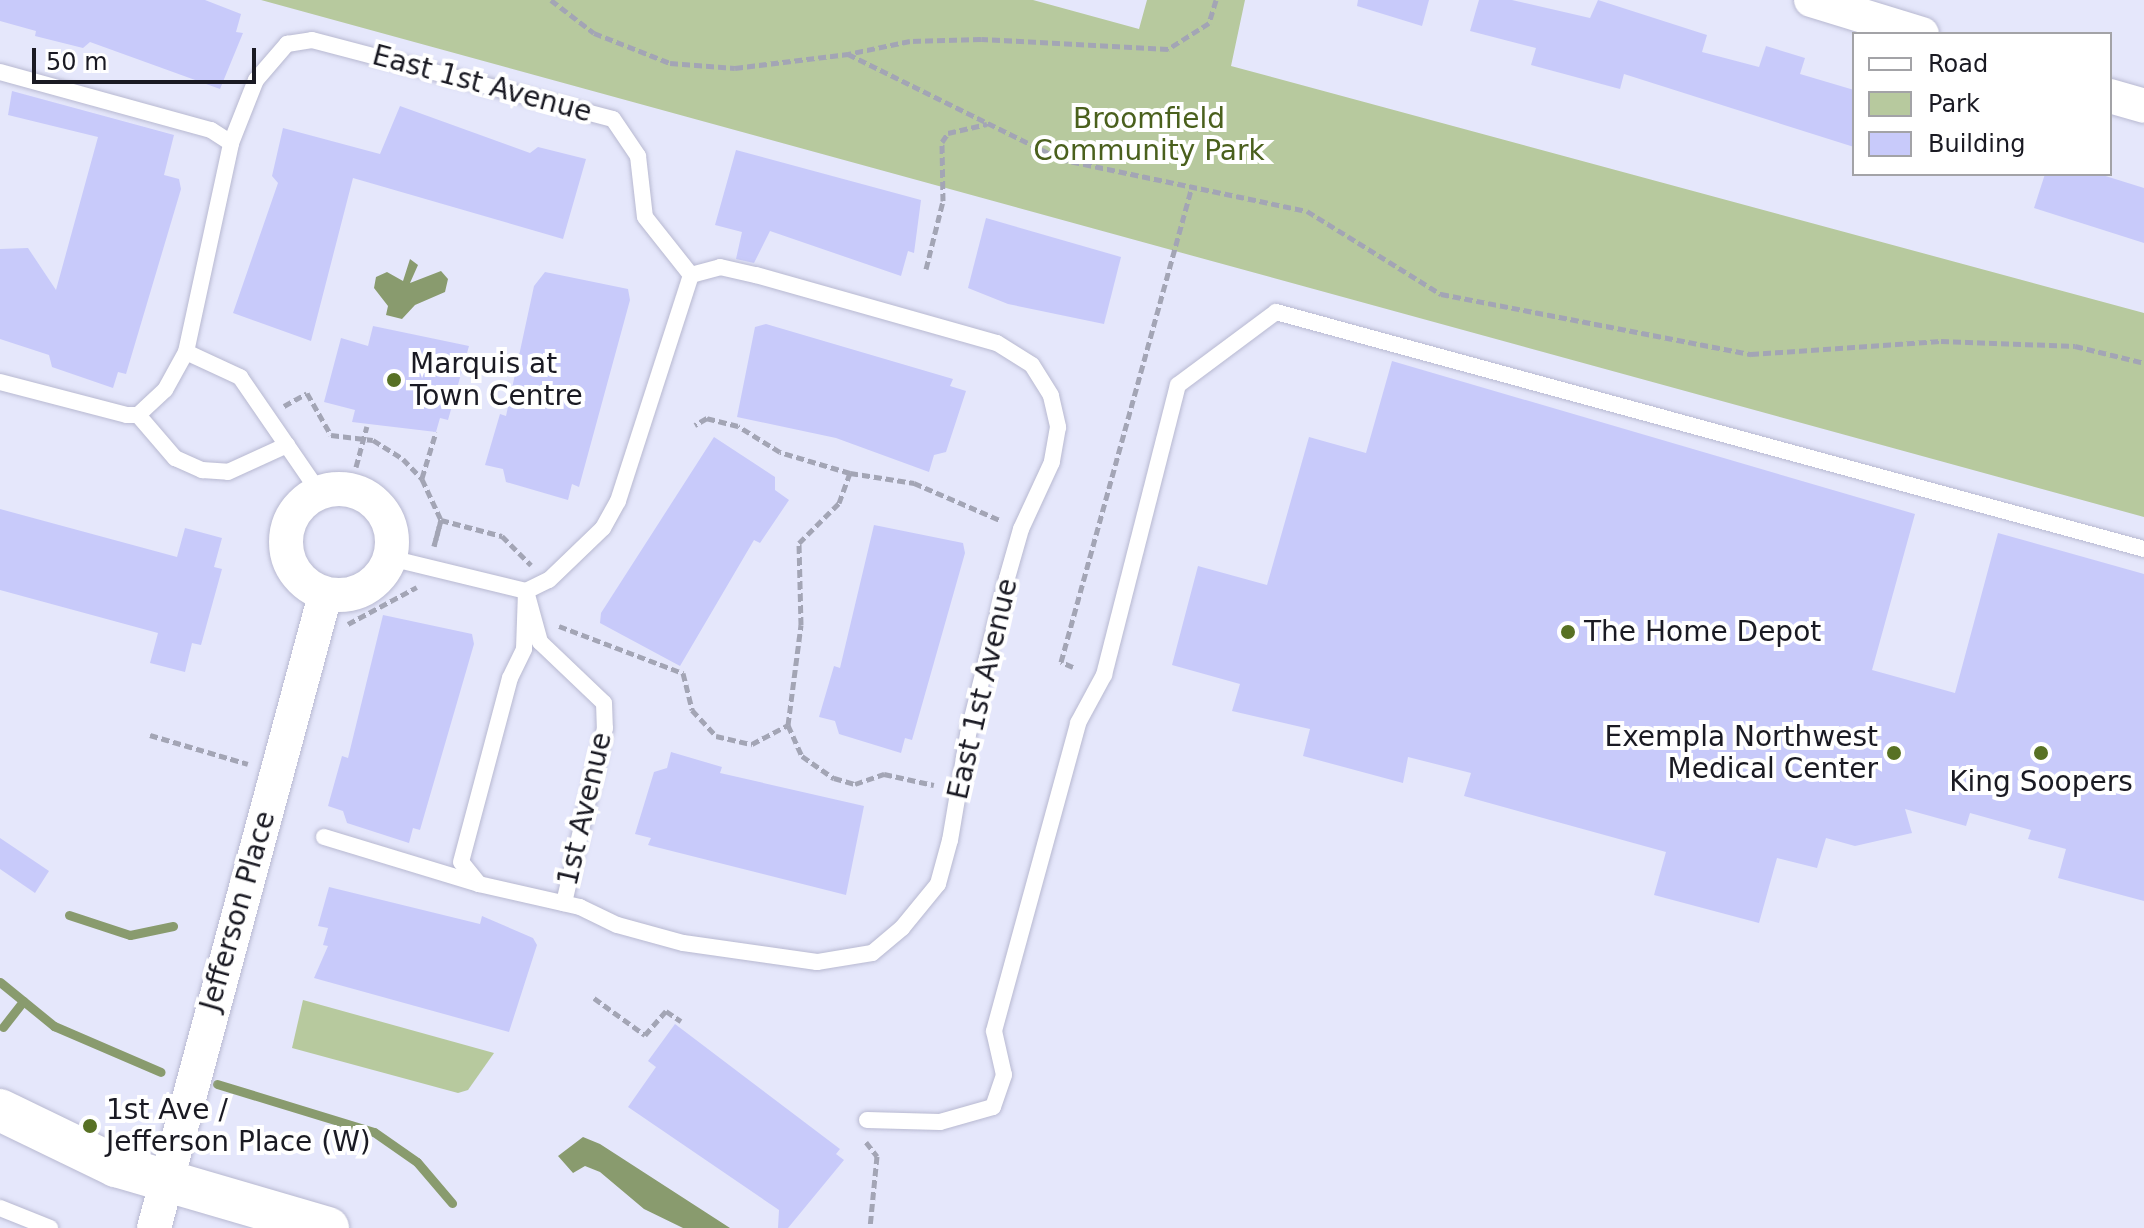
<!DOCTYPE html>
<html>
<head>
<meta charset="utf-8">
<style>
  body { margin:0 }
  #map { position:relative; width:2144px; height:1228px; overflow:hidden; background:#e5e7fb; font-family:"DejaVu Sans",sans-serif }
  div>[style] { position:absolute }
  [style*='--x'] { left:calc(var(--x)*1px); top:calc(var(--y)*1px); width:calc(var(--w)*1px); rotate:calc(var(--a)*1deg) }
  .green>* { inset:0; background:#b7c99e }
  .water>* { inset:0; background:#899b6e }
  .stream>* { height:9px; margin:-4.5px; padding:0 4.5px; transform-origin:4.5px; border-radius:4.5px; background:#899b6e }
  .building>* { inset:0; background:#c8cafa }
  .path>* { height:5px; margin-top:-2.5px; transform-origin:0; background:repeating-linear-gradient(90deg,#a3a5b5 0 8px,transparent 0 12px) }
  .roads { filter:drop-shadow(0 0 2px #b8b9d1) drop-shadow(0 0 2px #b8b9d1) }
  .service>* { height:16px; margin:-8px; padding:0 8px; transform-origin:8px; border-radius:8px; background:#fff }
  .minor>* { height:34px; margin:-17px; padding:0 17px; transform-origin:17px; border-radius:17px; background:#fff }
  .minor>.ring { margin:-17px; padding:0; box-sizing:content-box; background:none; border:34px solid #fff; border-radius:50% }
  .tertiary>* { height:42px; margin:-21px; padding:0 21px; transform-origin:21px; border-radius:21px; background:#fff }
  .dots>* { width:22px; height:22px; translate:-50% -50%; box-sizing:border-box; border:4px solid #fff; border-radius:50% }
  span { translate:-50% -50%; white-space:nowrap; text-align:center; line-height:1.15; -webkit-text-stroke:8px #fff; paint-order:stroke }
  .street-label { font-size:28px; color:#1a1a23 }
  .park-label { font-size:28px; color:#4a601d }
  .poi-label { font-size:28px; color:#1a1a23 }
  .left { translate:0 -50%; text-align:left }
  .right { translate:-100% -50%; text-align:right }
  .legend { position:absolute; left:1852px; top:32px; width:260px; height:144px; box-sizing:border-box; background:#fff; border:2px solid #a3a3a7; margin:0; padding:10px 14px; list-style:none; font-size:24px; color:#1a1a23 }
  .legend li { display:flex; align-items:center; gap:16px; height:40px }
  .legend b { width:40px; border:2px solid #a3a3a7 }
  .scale { position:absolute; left:32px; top:48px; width:224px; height:36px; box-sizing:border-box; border:4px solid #1a1a23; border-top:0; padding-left:10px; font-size:24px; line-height:28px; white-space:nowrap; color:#1a1a23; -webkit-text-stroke:6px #fff; paint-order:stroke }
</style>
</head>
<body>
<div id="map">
  <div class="green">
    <i style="clip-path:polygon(261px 0,1033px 0,1139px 29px,1147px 0,1245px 0,1231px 66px,2144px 313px,2144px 517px)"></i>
    <i style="clip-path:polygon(303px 1000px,494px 1053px,468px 1090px,458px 1093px,292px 1048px)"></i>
  </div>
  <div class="water">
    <i style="clip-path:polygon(410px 259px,418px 265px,410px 283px,441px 271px,448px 279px,445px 292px,415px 305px,402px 319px,386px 315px,388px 306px,374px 288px,376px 277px,387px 272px,403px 281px)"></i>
    <i style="clip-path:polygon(583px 1137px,600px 1144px,730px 1228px,683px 1228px,644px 1209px,600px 1172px,585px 1166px,573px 1173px,558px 1156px)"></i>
  </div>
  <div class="stream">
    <i style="--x:69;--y:915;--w:64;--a:18.2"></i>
    <i style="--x:130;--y:935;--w:44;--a:-11.8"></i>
    <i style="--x:0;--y:982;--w:70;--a:39.2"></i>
    <i style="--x:54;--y:1026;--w:116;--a:23.3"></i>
    <i style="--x:3;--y:1027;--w:33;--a:-52"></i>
    <i style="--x:217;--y:1084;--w:164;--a:17"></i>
    <i style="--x:374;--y:1132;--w:52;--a:34.9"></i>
    <i style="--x:417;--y:1162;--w:54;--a:49.5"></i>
  </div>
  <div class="building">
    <i style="clip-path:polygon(0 0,205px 0,241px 14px,236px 32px,243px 33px,220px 89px,90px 42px,83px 48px,35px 36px,36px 31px,0 21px)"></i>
    <i style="clip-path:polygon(1358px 0,1429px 0,1422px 26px,1357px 6px)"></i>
    <i style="clip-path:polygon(1479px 0,1512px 0,1590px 18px,1598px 0,1707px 35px,1702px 52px,1759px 67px,1766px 46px,1805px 58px,1800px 74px,1854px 90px,1854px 147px,1624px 74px,1620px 89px,1531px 65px,1536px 48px,1470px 31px)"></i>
    <i style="clip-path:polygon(12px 91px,174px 135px,164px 175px,179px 179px,181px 189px,126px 374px,118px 372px,113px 388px,52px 367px,49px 355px,0 339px,0 249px,28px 248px,56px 290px,98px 137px,8px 115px)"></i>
    <i style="clip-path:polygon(400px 106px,530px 153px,538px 147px,586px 159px,563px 239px,353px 178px,311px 341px,233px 313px,278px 183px,272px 176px,283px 128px,380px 154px)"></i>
    <i style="clip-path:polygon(736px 150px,921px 200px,914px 253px,908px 251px,901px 276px,770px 231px,754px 263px,736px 259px,742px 232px,715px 225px)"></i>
    <i style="clip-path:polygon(2045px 174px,2099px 174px,2144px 188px,2144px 243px,2034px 208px)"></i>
    <i style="clip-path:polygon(986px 218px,1121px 257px,1104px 324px,1008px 304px,968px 288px)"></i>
    <i style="clip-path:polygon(545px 272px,628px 289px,630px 300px,579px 487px,572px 484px,568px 500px,506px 482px,503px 469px,485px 465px,500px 414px,506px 416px,534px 286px)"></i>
    <i style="clip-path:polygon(766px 324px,953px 379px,950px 386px,966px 391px,946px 452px,934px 455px,929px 472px,836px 438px,737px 417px,755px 327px)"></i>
    <i style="clip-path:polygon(373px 326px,469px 346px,448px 420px,440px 418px,436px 432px,352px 422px,355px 410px,324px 402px,341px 338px,368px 346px)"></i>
    <i style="clip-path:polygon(1392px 361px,1915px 514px,1872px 670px,1955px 693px,1998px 533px,2144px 574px,2144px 901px,2058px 878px,2066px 849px,2028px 839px,2031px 830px,1970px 813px,1966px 826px,1905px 809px,1912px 833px,1855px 846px,1826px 838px,1817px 868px,1777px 858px,1759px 923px,1654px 895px,1666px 852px,1464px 796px,1471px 773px,1408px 757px,1403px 783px,1303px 756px,1310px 729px,1232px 711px,1240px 684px,1172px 665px,1198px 566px,1267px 585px,1309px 437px,1366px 453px)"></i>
    <i style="clip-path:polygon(714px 437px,775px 477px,775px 490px,789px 500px,760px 543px,754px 540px,680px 666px,600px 623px,601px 613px)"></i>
    <i style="clip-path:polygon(0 509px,177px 557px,185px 528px,222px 538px,214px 567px,222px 569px,201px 645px,192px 643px,185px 672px,150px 663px,158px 633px,0 590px)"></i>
    <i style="clip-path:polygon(874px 525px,963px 543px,965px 553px,912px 740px,905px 738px,901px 753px,839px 734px,835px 721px,819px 717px,834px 666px,840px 668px)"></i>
    <i style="clip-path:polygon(383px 615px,472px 634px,474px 644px,420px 830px,413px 828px,409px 843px,347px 823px,343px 811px,328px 806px,342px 756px,348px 758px)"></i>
    <i style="clip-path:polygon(671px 752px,722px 767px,720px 773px,864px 806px,846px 895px,648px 845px,651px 838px,635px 834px,654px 772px,667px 768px)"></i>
    <i style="clip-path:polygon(0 838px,49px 871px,35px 893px,0 869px)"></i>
    <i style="clip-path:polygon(329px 887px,480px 924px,482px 916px,533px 938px,537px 945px,509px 1032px,314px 978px,328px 946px,323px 945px,328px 928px,318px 926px)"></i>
    <i style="clip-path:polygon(675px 1024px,840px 1149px,836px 1154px,844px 1160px,788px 1228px,778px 1228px,779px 1210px,628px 1107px,656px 1067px,648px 1061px)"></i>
  </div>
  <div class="path">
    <i style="--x:551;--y:0;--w:54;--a:37.5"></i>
    <i style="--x:594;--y:33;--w:82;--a:21.5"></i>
    <i style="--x:670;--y:63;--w:65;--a:4.4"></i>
    <i style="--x:735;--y:68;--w:114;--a:-7.1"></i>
    <i style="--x:1216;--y:0;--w:24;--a:107"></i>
    <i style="--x:1209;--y:23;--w:49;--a:147.6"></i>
    <i style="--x:1168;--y:49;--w:187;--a:-176.9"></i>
    <i style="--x:981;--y:39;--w:71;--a:178.4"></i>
    <i style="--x:910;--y:41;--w:63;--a:168.2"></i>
    <i style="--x:848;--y:54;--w:237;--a:26.3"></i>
    <i style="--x:1060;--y:159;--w:252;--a:11.9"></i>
    <i style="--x:1307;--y:211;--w:158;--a:31.8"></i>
    <i style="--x:1441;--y:294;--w:316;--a:11"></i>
    <i style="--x:1751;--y:354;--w:190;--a:-3.9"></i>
    <i style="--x:1941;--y:341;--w:134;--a:2.1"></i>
    <i style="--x:2075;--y:346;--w:71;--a:13.8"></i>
    <i style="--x:926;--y:269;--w:70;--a:-76"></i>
    <i style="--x:943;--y:201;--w:59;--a:-91"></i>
    <i style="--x:942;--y:142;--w:11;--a:-56"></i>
    <i style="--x:948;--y:133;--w:40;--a:-13"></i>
    <i style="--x:284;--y:406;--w:26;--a:-29"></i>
    <i style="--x:307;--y:393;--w:48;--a:60.3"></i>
    <i style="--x:331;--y:435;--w:42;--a:6.8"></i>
    <i style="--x:373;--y:440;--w:36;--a:32"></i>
    <i style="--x:403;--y:459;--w:28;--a:46"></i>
    <i style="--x:422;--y:479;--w:45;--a:65.1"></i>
    <i style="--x:441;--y:520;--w:27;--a:105"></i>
    <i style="--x:434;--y:546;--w:27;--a:-75"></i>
    <i style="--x:441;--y:520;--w:63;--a:14.7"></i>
    <i style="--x:502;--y:536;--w:41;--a:45"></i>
    <i style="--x:356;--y:467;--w:42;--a:-75"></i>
    <i style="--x:850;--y:473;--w:65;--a:8.9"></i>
    <i style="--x:914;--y:483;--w:94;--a:23.3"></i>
    <i style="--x:422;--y:478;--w:48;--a:-73.1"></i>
    <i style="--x:348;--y:624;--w:78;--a:-28.2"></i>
    <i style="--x:559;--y:626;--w:133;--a:20.8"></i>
    <i style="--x:683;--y:673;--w:38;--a:76"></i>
    <i style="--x:692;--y:710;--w:35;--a:47"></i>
    <i style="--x:716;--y:736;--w:37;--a:13"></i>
    <i style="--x:752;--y:744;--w:41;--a:-27.8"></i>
    <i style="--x:788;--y:725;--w:101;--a:-82.6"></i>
    <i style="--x:801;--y:625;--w:82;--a:-91.4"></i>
    <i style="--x:799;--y:543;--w:57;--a:-45"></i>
    <i style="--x:839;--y:503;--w:32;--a:-70"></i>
    <i style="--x:850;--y:473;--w:73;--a:-163.3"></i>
    <i style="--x:780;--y:452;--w:49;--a:-148.2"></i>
    <i style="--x:738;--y:426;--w:32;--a:-166"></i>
    <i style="--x:707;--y:418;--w:14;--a:150"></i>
    <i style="--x:1073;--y:667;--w:13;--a:-157"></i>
    <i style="--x:1061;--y:662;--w:493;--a:-74.6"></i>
    <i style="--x:788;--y:725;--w:34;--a:66"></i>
    <i style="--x:802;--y:756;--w:39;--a:35"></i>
    <i style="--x:834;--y:778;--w:22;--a:16"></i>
    <i style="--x:855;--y:784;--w:31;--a:-19"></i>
    <i style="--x:884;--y:774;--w:51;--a:12.4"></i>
    <i style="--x:150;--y:735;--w:102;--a:16.5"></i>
    <i style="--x:594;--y:998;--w:63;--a:36"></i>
    <i style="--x:645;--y:1035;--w:32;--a:-49"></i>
    <i style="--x:666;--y:1011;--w:18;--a:34"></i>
    <i style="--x:866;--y:1142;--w:18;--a:52"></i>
    <i style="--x:877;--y:1156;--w:72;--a:95.6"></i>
  </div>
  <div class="roads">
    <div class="service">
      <i style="--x:0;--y:72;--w:219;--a:15.4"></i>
      <i style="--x:211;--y:130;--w:24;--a:33"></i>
      <i style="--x:186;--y:352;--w:60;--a:24.8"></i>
      <i style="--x:240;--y:377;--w:140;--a:55.5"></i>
      <i style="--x:0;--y:382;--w:131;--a:14.6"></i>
      <i style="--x:127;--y:415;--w:11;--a:0"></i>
      <i style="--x:138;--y:415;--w:37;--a:-43"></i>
      <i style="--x:165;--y:390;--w:43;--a:-61.1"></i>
      <i style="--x:186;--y:352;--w:214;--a:-77.8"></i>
      <i style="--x:231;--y:143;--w:68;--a:-68.4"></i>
      <i style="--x:256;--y:80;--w:48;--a:-49.3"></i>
      <i style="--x:287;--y:44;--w:25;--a:-9"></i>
      <i style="--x:312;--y:40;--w:311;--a:14.7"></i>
      <i style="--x:613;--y:119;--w:45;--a:56"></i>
      <i style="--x:638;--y:156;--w:61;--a:83.5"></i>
      <i style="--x:645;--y:217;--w:74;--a:51.6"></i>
      <i style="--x:691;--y:275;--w:30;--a:-15"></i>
      <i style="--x:720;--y:267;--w:37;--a:13"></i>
      <i style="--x:756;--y:275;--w:250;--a:15.8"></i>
      <i style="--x:997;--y:343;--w:41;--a:32.2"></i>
      <i style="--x:1032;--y:365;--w:36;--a:58"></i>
      <i style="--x:1051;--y:396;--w:32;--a:77"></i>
      <i style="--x:1058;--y:427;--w:36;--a:100"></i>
      <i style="--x:1052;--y:462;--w:74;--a:114.8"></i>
      <i style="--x:1021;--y:529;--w:51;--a:105.9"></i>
      <i style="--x:1007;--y:578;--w:161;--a:104"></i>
      <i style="--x:968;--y:734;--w:108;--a:99.6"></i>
      <i style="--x:950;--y:840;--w:46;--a:105.3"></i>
      <i style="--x:938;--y:884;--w:57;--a:129.3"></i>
      <i style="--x:902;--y:928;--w:39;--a:140"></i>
      <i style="--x:872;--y:953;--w:56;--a:170.7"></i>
      <i style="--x:817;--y:962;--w:135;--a:-171.9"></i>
      <i style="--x:683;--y:943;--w:68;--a:-164.7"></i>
      <i style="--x:617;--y:925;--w:41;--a:-154.1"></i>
      <i style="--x:580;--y:907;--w:104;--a:-167.2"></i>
      <i style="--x:479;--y:884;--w:28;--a:-129"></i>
      <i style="--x:461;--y:862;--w:190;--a:-75.1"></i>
      <i style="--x:510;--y:678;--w:32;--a:-64"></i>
      <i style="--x:524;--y:649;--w:58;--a:-88"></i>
      <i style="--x:526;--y:591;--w:25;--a:-26"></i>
      <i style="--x:549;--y:580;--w:75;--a:-43.9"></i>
      <i style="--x:603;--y:528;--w:31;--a:-61"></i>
      <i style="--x:618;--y:501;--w:237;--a:-72.1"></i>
      <i style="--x:138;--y:415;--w:57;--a:49.3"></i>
      <i style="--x:175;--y:458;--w:30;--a:24"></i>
      <i style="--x:202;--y:470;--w:26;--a:4"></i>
      <i style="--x:228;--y:472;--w:65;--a:-24.6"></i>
      <i style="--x:390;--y:558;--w:140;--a:13.6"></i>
      <i style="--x:526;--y:591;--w:53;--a:74.6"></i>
      <i style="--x:540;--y:642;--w:88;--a:43.6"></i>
      <i style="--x:604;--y:703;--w:25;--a:88"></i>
      <i style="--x:605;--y:728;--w:180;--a:103.2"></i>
      <i style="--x:324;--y:837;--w:162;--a:16.9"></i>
      <i style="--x:867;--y:1120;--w:73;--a:1.6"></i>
      <i style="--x:940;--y:1122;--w:55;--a:-15.8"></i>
      <i style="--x:993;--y:1107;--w:34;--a:-71"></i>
      <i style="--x:1004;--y:1075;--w:45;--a:-102.8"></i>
      <i style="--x:994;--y:1031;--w:319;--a:-74.7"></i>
      <i style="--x:1078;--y:723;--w:55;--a:-61.6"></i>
      <i style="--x:1104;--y:675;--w:299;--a:-75.7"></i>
      <i style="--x:1178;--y:385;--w:122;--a:-36.7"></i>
      <i style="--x:1276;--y:312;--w:900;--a:15.27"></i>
      <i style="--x:0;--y:1208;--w:54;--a:21.8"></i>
    </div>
    <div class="minor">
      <i style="--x:1811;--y:0;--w:116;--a:17"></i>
      <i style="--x:2110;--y:96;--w:35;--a:16"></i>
      <i class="ring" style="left:286px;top:489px;width:72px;height:72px"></i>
      <i style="--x:154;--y:1228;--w:656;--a:-74.88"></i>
    </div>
    <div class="tertiary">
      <i style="--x:0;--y:1110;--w:129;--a:25.8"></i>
      <i style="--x:116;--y:1166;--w:221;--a:16.3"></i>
    </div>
  </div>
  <div class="dots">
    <i style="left:394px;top:380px;background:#587124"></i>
    <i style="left:1568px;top:632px;background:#587124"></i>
    <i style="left:1894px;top:753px;background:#587124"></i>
    <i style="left:2041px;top:753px;background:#587124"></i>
    <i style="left:90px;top:1126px;background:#587124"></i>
  </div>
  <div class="street-label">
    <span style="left:482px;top:84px;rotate:15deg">East 1st Avenue</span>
    <span style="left:983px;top:689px;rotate:-77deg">East 1st Avenue</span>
    <span style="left:585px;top:809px;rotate:-77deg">1st Avenue</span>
    <span style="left:238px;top:911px;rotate:-74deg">Jefferson Place</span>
  </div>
  <div class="park-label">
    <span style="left:1149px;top:135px">Broomfield<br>Community Park</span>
  </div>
  <div class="poi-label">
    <span class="left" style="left:410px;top:380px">Marquis at<br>Town Centre</span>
    <span class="left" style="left:1584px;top:632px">The Home Depot</span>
    <span class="right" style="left:1878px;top:753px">Exempla Northwest<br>Medical Center</span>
    <span style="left:2041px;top:782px">King Soopers</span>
    <span class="left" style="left:106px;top:1126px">1st Ave /<br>Jefferson Place (W)</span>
  </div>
  <ul class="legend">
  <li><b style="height:10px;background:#fff"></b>Road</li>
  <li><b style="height:22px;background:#b7c99e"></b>Park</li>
  <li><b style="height:22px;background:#c8cafa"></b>Building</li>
  </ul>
  <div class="scale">50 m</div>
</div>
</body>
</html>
